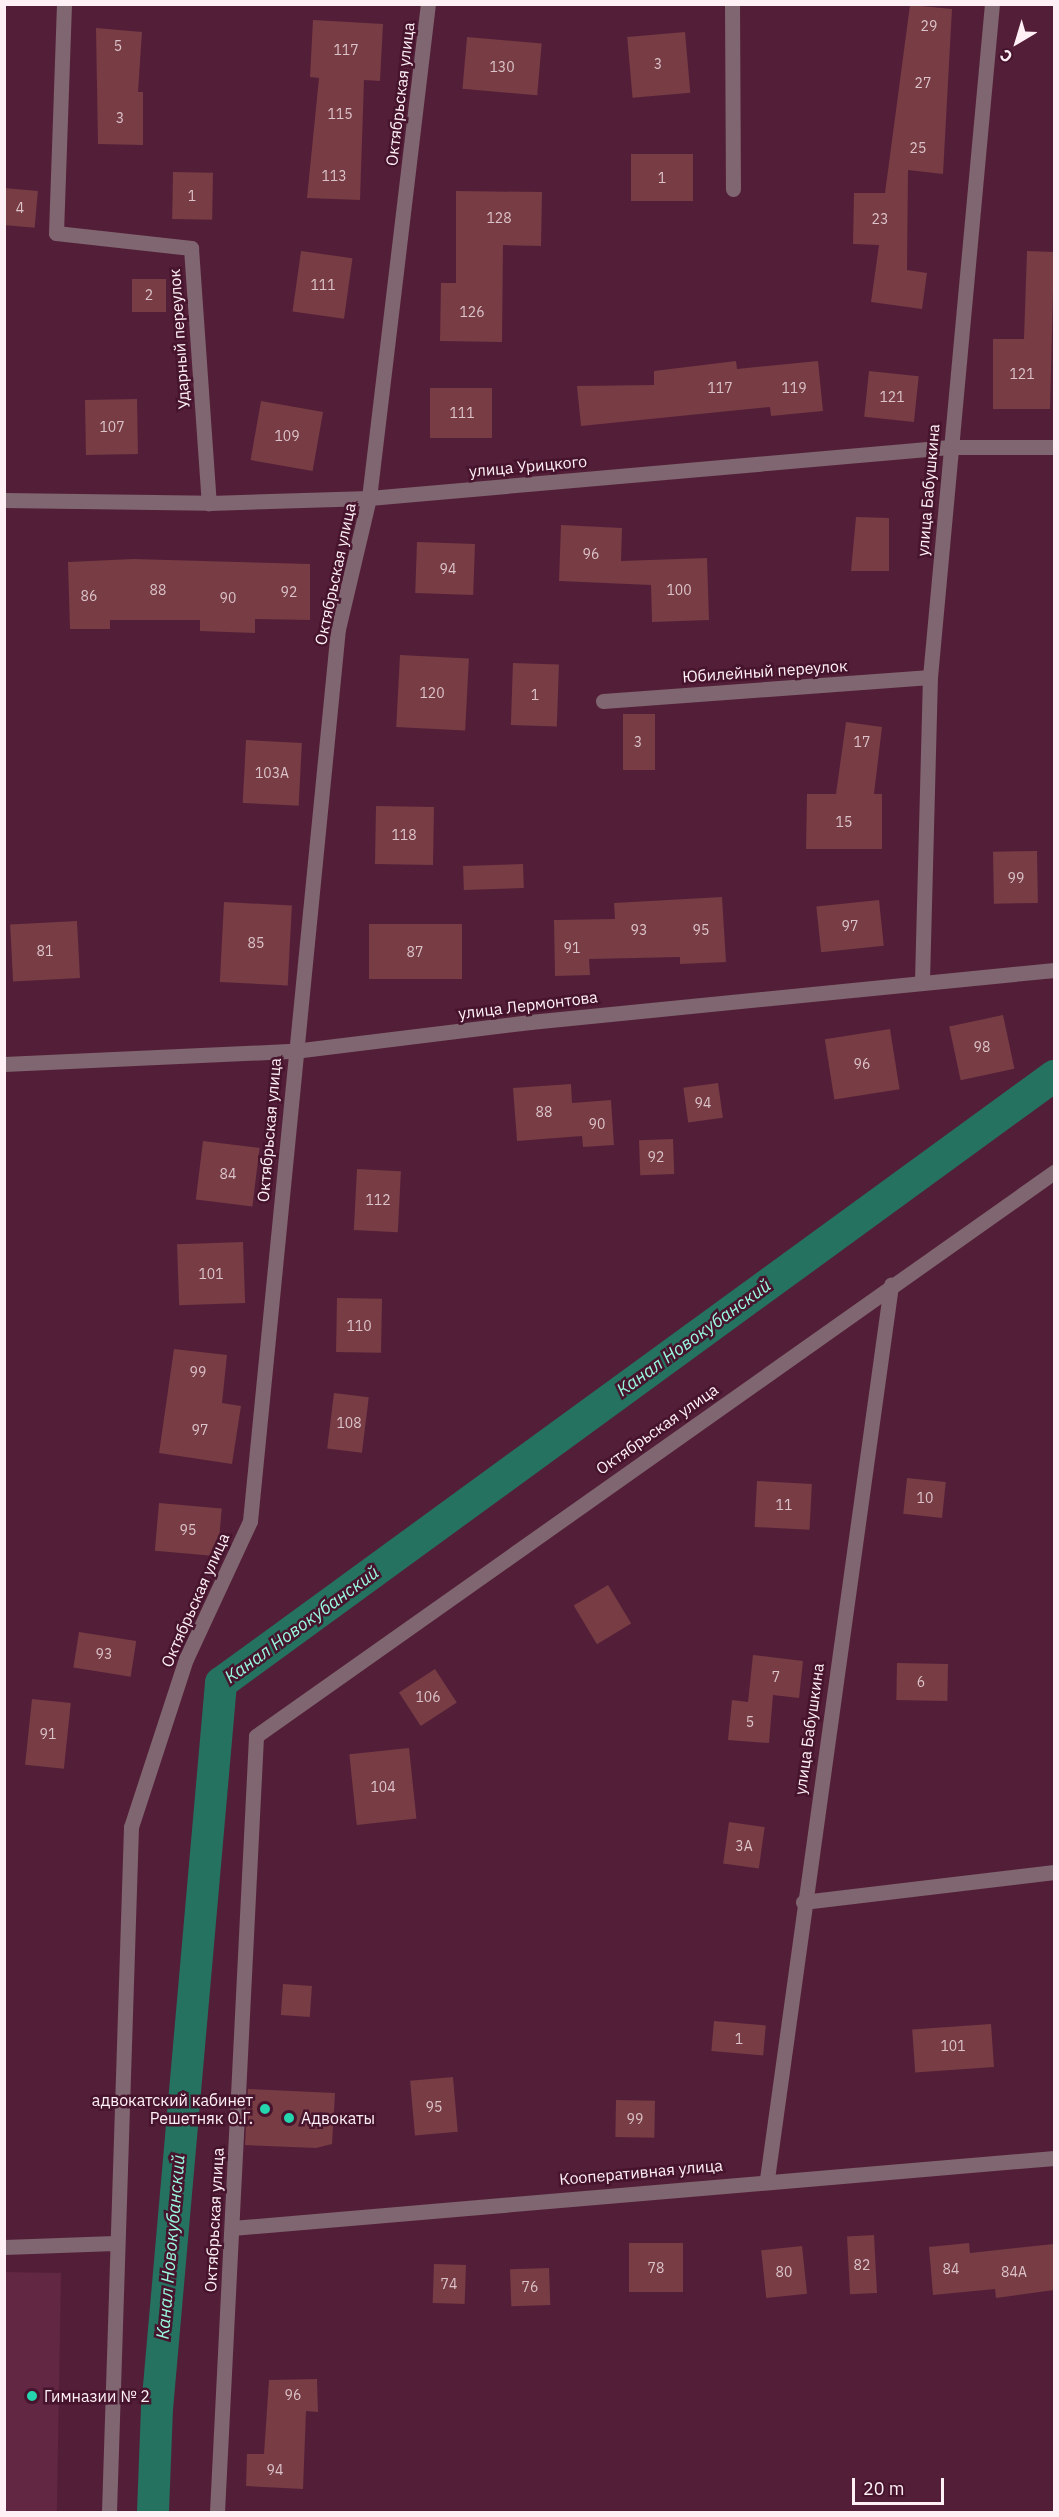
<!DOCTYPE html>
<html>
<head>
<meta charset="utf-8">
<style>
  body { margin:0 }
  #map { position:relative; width:1059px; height:2517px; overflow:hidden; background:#531f38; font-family:"IBM Plex Sans",sans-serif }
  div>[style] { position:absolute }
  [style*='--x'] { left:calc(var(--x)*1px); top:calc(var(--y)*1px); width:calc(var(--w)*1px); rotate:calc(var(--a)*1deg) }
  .built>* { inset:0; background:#612743; transform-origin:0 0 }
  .canal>* { height:32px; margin:-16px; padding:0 16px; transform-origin:16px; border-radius:16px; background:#24725f }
  .building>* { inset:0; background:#773c44; transform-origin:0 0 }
  .minor>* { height:15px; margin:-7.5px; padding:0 7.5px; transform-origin:7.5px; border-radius:7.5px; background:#806670 }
  .dots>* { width:16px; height:16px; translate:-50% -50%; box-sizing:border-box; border:3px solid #47142e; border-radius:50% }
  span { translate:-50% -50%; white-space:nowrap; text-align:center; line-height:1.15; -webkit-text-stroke:5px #47142e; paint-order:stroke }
  .number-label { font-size:14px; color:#dcc3c9 }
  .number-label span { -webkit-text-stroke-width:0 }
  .street-label { font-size:16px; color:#fef0f5 }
  .poi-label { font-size:16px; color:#fef0f5 }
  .right { translate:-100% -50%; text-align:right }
  .left { translate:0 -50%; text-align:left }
  .water-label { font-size:18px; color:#99f9dc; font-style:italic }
  .frame { position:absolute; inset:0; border:6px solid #fef0f5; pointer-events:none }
  .north { position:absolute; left:987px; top:12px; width:60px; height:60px; -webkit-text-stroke:4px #47142e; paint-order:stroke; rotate:218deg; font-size:16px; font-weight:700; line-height:24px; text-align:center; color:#fef0f5 }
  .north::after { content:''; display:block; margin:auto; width:21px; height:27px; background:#fef0f5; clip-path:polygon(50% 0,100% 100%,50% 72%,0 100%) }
  .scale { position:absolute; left:852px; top:2478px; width:92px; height:27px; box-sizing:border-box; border:3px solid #fef0f5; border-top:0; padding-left:8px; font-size:18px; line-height:21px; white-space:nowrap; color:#fef0f5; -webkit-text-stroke:4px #47142e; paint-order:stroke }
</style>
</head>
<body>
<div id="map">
  <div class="built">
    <i style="left:61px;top:2273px;width:239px;height:56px;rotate:91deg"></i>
  </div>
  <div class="canal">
    <i style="--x:153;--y:2512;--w:103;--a:-87.8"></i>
    <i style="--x:157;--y:2409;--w:729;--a:-84.96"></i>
    <i style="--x:221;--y:1683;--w:1031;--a:-36.08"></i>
  </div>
  <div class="building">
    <i style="clip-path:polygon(910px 5px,952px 9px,943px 174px,908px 170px,907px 270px,927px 273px,922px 309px,871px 302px,879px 245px,853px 244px,854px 193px,885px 193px)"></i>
    <i style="clip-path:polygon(313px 20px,383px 24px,380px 81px,364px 80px,360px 200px,307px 198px,319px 78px,310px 77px)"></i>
    <i style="clip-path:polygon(96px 28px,142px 32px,138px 92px,143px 92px,143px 145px,98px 144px)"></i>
    <i style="left:685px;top:32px;width:61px;height:58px;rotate:85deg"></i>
    <i style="left:467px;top:37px;width:75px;height:52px;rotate:5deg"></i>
    <i style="left:631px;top:154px;width:62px;height:47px"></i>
    <i style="left:173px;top:172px;width:40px;height:47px;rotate:1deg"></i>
    <i style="left:4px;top:188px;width:34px;height:37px;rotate:5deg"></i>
    <i style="clip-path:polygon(456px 191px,542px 192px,541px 246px,503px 245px,502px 342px,440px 341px,441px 283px,456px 283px)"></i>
    <i style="left:301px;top:251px;width:52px;height:61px;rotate:8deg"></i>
    <i style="clip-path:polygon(1027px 251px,1054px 252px,1050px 409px,993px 409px,993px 339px,1024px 339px)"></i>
    <i style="left:132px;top:279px;width:34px;height:33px"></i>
    <i style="clip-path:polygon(736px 361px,737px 369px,818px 361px,823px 411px,771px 416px,770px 407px,581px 426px,577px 386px,654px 385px,654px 371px)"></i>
    <i style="left:869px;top:371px;width:50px;height:46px;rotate:6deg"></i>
    <i style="left:430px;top:388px;width:62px;height:50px"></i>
    <i style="left:137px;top:399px;width:55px;height:52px;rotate:89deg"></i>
    <i style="left:261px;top:401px;width:63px;height:60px;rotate:10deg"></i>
    <i style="clip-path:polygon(856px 517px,889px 518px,889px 571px,851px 571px)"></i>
    <i style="clip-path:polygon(561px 525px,622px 528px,621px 561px,707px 558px,709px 620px,652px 622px,651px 585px,559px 581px)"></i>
    <i style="left:417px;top:542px;width:58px;height:51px;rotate:2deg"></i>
    <i style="clip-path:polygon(133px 559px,310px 564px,310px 620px,255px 619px,255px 633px,200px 631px,200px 620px,110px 620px,110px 629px,70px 629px,68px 562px)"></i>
    <i style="left:400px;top:655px;width:69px;height:72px;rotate:3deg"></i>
    <i style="left:513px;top:663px;width:46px;height:62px;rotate:2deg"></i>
    <i style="left:623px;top:714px;width:32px;height:56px"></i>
    <i style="clip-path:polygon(846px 722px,882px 727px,874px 794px,882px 794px,882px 849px,806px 849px,807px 794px,836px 794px)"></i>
    <i style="left:246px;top:740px;width:56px;height:63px;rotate:3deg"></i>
    <i style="left:376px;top:806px;width:58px;height:58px;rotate:1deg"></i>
    <i style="left:1037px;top:851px;width:52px;height:44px;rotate:89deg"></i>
    <i style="left:523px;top:864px;width:24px;height:60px;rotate:88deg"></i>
    <i style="clip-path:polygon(722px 897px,726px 962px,680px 964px,680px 957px,589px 959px,590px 975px,555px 976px,554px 920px,615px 919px,614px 903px)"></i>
    <i style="left:879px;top:900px;width:46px;height:63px;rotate:84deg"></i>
    <i style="left:224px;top:902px;width:68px;height:80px;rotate:3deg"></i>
    <i style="left:77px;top:921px;width:57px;height:67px;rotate:87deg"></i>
    <i style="left:369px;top:924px;width:93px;height:55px"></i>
    <i style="left:1003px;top:1015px;width:55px;height:55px;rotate:78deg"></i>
    <i style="left:890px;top:1029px;width:61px;height:66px;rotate:81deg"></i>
    <i style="left:718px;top:1083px;width:35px;height:35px;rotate:82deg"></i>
    <i style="clip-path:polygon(571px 1084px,572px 1103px,611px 1100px,614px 1145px,583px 1147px,582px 1136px,517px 1141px,513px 1088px)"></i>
    <i style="left:673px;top:1139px;width:35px;height:34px;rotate:88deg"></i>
    <i style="left:203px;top:1141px;width:57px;height:59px;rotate:7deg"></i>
    <i style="left:357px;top:1169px;width:44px;height:61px;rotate:3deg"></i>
    <i style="left:243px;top:1242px;width:61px;height:66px;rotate:88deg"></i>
    <i style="left:337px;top:1298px;width:45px;height:54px;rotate:1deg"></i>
    <i style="clip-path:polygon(174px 1349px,227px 1355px,222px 1403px,241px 1406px,232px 1464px,159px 1453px)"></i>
    <i style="left:334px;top:1393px;width:35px;height:56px;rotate:7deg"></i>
    <i style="left:907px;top:1478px;width:39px;height:36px;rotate:6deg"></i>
    <i style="left:757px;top:1481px;width:55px;height:46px;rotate:3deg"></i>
    <i style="left:159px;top:1503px;width:63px;height:48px;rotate:5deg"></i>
    <i style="left:608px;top:1585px;width:45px;height:40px;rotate:59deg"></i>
    <i style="left:79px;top:1632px;width:58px;height:36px;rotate:9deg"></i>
    <i style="clip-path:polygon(753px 1655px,803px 1661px,799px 1698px,773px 1695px,769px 1743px,728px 1740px,732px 1700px,748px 1702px)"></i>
    <i style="left:897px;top:1663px;width:51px;height:37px;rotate:1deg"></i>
    <i style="left:435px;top:1669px;width:40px;height:43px;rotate:57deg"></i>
    <i style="left:32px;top:1699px;width:39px;height:66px;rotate:6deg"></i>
    <i style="left:409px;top:1748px;width:71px;height:60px;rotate:84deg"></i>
    <i style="left:729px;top:1822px;width:36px;height:42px;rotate:8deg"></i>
    <i style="left:283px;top:1984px;width:29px;height:31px;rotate:4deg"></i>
    <i style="left:714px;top:2021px;width:52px;height:30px;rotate:5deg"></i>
    <i style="left:991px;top:2024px;width:43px;height:79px;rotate:86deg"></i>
    <i style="left:453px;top:2077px;width:55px;height:43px;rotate:85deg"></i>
    <i style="clip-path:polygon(248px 2089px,335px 2093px,332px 2144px,316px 2148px,245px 2145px)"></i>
    <i style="left:616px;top:2100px;width:39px;height:37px;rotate:1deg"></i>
    <i style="left:874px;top:2235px;width:58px;height:27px;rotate:87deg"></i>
    <i style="left:629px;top:2243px;width:54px;height:49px"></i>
    <i style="clip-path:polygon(969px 2243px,970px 2253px,1054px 2244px,1054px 2290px,996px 2298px,995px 2289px,933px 2295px,929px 2247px)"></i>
    <i style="left:802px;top:2246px;width:48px;height:41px;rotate:84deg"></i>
    <i style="left:434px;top:2264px;width:32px;height:39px;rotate:2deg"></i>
    <i style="left:549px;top:2268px;width:37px;height:39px;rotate:88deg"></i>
    <i style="clip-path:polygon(317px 2379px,318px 2412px,306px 2411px,303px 2489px,246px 2486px,247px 2454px,264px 2454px,269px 2380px)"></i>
  </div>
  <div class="minor">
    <i style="--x:64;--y:4;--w:229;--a:92"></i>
    <i style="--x:56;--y:233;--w:136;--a:6.3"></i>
    <i style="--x:191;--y:248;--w:256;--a:86"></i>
    <i style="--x:732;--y:4;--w:185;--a:89.7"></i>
    <i style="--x:4;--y:500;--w:205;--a:0.8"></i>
    <i style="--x:209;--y:503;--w:160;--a:-1.8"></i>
    <i style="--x:369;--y:498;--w:583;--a:-5.02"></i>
    <i style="--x:950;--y:447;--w:104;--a:0"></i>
    <i style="--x:603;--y:701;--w:328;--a:-4.2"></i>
    <i style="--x:922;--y:981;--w:304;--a:-88.5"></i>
    <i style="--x:930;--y:677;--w:676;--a:-84.74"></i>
    <i style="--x:4;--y:1064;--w:290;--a:-2.6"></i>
    <i style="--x:294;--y:1051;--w:238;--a:-7"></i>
    <i style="--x:530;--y:1022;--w:527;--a:-5.67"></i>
    <i style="--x:803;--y:1902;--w:253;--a:-6.8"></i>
    <i style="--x:767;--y:2179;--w:903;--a:-82.1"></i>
    <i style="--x:232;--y:2228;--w:825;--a:-4.87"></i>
    <i style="--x:4;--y:2247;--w:111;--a:-2.1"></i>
    <i style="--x:109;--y:2512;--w:685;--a:-88.16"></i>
    <i style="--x:131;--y:1827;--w:177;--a:-71.9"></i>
    <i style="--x:186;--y:1659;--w:152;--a:-65.1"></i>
    <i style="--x:250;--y:1521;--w:896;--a:-84.37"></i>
    <i style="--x:338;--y:629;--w:135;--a:-76.7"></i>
    <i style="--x:369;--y:498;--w:498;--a:-83.2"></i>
    <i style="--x:217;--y:2512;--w:777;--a:-87.12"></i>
    <i style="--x:256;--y:1736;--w:977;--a:-35.25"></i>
  </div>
  <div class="dots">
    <i style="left:265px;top:2109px;background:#24d5ae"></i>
    <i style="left:289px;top:2118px;background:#24d5ae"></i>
    <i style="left:32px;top:2396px;background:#24d5ae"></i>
  </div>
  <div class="number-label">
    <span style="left:929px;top:26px">29</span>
    <span style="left:118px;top:46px">5</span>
    <span style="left:346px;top:50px">117</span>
    <span style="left:658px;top:64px">3</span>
    <span style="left:502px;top:67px">130</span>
    <span style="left:923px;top:83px">27</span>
    <span style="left:340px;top:114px">115</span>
    <span style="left:120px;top:118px">3</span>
    <span style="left:918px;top:148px">25</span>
    <span style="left:334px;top:176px">113</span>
    <span style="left:662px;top:178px">1</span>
    <span style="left:192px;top:196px">1</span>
    <span style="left:20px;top:208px">4</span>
    <span style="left:499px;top:218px">128</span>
    <span style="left:880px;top:219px">23</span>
    <span style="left:323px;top:285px">111</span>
    <span style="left:149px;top:295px">2</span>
    <span style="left:472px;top:312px">126</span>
    <span style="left:1022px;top:374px">121</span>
    <span style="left:720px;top:388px">117</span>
    <span style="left:794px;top:388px">119</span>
    <span style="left:892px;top:397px">121</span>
    <span style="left:462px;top:413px">111</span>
    <span style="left:112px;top:427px">107</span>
    <span style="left:287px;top:436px">109</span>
    <span style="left:591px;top:554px">96</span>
    <span style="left:448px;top:569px">94</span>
    <span style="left:158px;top:590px">88</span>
    <span style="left:679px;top:590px">100</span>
    <span style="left:289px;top:592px">92</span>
    <span style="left:89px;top:596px">86</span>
    <span style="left:228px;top:598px">90</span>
    <span style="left:432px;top:693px">120</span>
    <span style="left:535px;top:695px">1</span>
    <span style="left:638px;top:742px">3</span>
    <span style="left:862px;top:742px">17</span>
    <span style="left:272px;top:773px">103А</span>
    <span style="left:844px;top:822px">15</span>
    <span style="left:404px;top:835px">118</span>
    <span style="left:1016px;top:878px">99</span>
    <span style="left:850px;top:926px">97</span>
    <span style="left:639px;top:930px">93</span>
    <span style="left:701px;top:930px">95</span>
    <span style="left:256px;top:943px">85</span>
    <span style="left:572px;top:948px">91</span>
    <span style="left:45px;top:951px">81</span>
    <span style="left:415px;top:952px">87</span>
    <span style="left:982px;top:1047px">98</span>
    <span style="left:862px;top:1064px">96</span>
    <span style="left:703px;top:1103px">94</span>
    <span style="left:544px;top:1112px">88</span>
    <span style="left:597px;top:1124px">90</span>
    <span style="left:656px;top:1157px">92</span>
    <span style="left:228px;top:1174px">84</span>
    <span style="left:378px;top:1200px">112</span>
    <span style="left:211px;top:1274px">101</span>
    <span style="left:359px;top:1326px">110</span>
    <span style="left:198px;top:1372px">99</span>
    <span style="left:349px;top:1423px">108</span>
    <span style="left:200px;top:1430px">97</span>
    <span style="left:925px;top:1498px">10</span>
    <span style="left:784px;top:1505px">11</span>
    <span style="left:188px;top:1530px">95</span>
    <span style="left:104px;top:1654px">93</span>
    <span style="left:776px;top:1677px">7</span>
    <span style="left:921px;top:1682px">6</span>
    <span style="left:428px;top:1697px">106</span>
    <span style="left:750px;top:1722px">5</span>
    <span style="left:48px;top:1734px">91</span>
    <span style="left:383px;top:1787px">104</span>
    <span style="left:744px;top:1846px">3А</span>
    <span style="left:739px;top:2039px">1</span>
    <span style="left:953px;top:2046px">101</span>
    <span style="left:434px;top:2107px">95</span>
    <span style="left:635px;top:2119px">99</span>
    <span style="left:862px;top:2265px">82</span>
    <span style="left:656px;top:2268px">78</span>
    <span style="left:951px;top:2269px">84</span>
    <span style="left:784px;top:2272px">80</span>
    <span style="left:1014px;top:2272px">84А</span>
    <span style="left:449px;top:2284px">74</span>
    <span style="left:530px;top:2287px">76</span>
    <span style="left:293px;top:2395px">96</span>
    <span style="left:275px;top:2470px">94</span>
  </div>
  <div class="street-label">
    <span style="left:400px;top:94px;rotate:-83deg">Октябрьская улица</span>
    <span style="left:179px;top:339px;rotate:-94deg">Ударный переулок</span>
    <span style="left:528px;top:466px;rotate:-5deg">улица Урицкого</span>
    <span style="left:928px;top:490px;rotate:-85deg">улица Бабушкина</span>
    <span style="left:335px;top:574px;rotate:-78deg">Октябрьская улица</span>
    <span style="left:765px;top:671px;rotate:-4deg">Юбилейный переулок</span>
    <span style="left:528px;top:1005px;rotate:-7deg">улица Лермонтова</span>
    <span style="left:269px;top:1130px;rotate:-85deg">Октябрьская улица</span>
    <span style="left:657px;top:1429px;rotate:-35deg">Октябрьская улица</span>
    <span style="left:195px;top:1600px;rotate:-66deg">Октябрьская улица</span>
    <span style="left:809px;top:1729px;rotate:-82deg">улица Бабушкина</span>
    <span style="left:641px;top:2172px;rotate:-5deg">Кооперативная улица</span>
    <span style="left:214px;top:2220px;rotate:-87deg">Октябрьская улица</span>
  </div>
  <div class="poi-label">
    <span class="right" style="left:253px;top:2109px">адвокатский кабинет<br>Решетняк О.Г.</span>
    <span class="left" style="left:301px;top:2118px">Адвокаты</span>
    <span class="left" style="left:44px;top:2396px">Гимназии № 2</span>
  </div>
  <div class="water-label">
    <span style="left:694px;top:1338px;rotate:-36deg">Канал Новокубанский</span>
    <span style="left:302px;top:1625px;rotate:-36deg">Канал Новокубанский</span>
    <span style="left:171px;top:2247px;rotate:-85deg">Канал Новокубанский</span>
  </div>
  <div class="frame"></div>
  <div class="north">С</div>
  <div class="scale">20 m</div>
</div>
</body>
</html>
